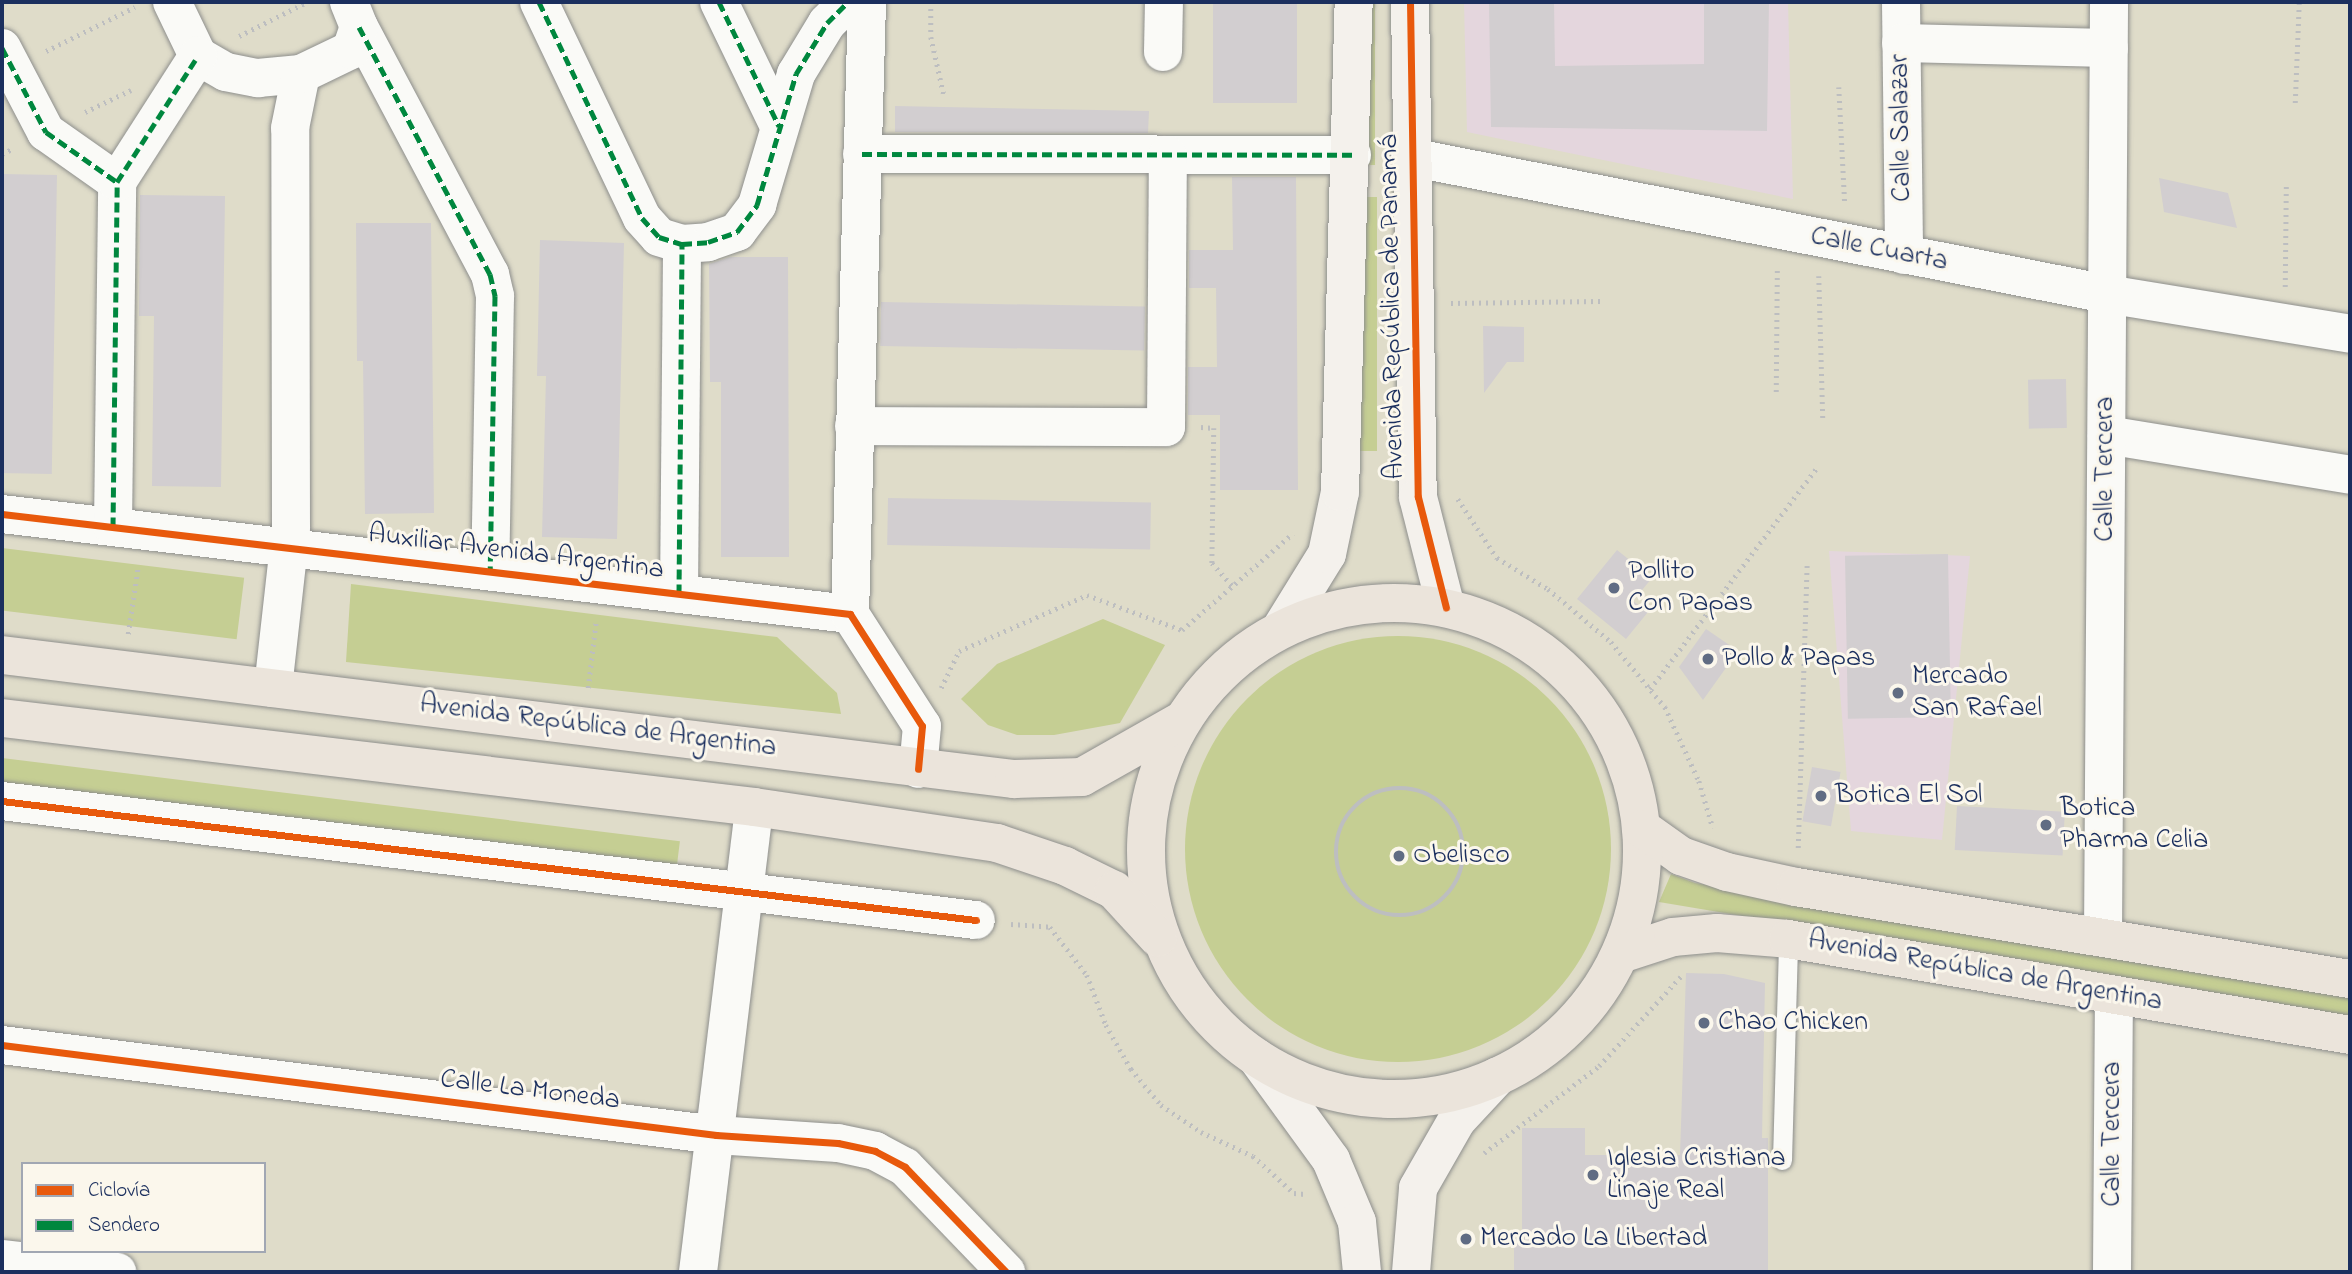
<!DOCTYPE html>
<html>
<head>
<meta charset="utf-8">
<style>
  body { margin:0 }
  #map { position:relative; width:2352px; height:1274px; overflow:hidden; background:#dfdcc9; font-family:"Indie Flower",sans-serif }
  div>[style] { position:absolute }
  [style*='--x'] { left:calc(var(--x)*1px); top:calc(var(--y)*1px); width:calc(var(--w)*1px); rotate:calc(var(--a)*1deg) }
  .built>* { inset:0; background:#e4d6dd }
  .green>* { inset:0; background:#c5ce93; transform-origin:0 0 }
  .round { border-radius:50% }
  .building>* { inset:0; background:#d2ced0; transform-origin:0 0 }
  .path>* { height:4.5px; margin-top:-2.25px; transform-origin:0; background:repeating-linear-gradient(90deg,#bdbec0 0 2px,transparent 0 7px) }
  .path>.ring { margin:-2.25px; padding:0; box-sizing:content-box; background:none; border:4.5px solid #bdbec0; border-radius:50% }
  .roads { filter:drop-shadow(0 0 2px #8e8f8d) drop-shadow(0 0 2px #8e8f8d) }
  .lane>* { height:19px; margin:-9.5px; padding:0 9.5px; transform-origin:9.5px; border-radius:9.5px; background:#fafaf7 }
  .street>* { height:38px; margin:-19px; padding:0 19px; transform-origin:19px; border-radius:19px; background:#fafaf7 }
  .secondary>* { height:38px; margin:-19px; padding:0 19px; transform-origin:19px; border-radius:19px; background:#f4f1ec }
  .primary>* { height:38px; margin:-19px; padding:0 19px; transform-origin:19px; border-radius:19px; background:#ebe4db }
  .primary>.ring { margin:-19px; padding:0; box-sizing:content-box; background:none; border:38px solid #ebe4db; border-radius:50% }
  .quiet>* { height:5px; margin-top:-2.5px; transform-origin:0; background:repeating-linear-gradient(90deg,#00873e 0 10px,transparent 0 15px) }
  .cycleway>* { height:7px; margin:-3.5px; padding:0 3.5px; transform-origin:3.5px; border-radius:3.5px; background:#e8590c }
  .dots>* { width:19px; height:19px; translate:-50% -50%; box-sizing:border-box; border:4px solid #fbf7ec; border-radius:50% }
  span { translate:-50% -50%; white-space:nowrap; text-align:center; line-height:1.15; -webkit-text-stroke:6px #fbf7ec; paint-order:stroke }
  .street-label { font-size:28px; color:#1b2f5e }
  .poi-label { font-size:28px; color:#1b2f5e }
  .left { translate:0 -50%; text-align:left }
  .frame { position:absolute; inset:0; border:4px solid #1b2f5e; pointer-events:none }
  .legend { position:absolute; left:21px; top:1162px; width:245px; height:91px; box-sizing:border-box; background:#fbf7ec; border:2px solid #a1a7b3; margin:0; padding:9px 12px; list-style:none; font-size:21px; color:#1b2f5e }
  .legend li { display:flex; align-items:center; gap:14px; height:35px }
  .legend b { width:35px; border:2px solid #a1a7b3 }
</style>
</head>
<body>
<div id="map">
  <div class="built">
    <i style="clip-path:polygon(1464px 2px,1788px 2px,1793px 199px,1467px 132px)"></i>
    <i style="clip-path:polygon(1829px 551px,1970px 556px,1942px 840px,1851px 831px)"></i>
  </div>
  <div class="green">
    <i style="left:1361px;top:2px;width:14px;height:163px"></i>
    <i style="left:1377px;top:197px;width:254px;height:26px;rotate:90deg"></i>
    <i style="left:2px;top:548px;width:244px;height:62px;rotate:7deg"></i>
    <i style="clip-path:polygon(351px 584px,777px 637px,837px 693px,841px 714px,346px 662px)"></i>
    <i style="clip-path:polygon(1103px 619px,1165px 645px,1120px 723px,1054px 735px,1017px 735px,988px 725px,961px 699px,997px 664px)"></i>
    <i class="round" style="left:1185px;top:636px;width:426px;height:426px"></i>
    <i style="left:2px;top:758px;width:683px;height:28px;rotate:7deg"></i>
    <i style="clip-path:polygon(1671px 874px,1695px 883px,2350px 995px,2350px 1018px,1659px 902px)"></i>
  </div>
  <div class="building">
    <i style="left:1213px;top:2px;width:84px;height:101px"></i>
    <i style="clip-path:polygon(1489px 2px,1554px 2px,1555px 66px,1704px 64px,1704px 2px,1769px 2px,1767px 131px,1491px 127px)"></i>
    <i style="clip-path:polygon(895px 106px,1149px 111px,1148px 133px,895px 132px)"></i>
    <i style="left:2px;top:174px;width:55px;height:299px;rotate:1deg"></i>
    <i style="clip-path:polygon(1232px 177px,1296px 177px,1298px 490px,1220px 490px,1220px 415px,1188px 415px,1188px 367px,1217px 367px,1216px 288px,1189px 288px,1189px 250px,1233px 250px)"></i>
    <i style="clip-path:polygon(2159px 178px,2228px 193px,2237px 228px,2164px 212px)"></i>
    <i style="clip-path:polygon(140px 195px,225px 196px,221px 487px,152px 486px,154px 316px,139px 316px)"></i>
    <i style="clip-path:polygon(356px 223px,431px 223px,434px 513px,365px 514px,363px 361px,357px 361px)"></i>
    <i style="clip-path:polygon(540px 240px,624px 243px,617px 539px,542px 537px,546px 376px,537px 376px)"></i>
    <i style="clip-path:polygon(730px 257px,788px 257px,789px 557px,721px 557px,721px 382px,710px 382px,709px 264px)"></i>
    <i style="left:881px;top:302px;width:264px;height:44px;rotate:1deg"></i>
    <i style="clip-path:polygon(1483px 326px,1524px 327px,1524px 362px,1507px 362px,1484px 393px)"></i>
    <i style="left:2066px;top:379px;width:49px;height:38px;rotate:89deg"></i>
    <i style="left:888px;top:498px;width:263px;height:47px;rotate:1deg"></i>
    <i style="clip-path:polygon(1617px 550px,1652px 578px,1633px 601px,1648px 612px,1626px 639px,1577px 599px)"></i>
    <i style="left:1948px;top:554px;width:163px;height:103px;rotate:89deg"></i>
    <i style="clip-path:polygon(1706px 629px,1738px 651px,1703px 700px,1679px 667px)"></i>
    <i style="left:1812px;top:767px;width:29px;height:55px;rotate:10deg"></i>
    <i style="left:1957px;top:806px;width:108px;height:44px;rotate:3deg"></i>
    <i style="clip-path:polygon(1686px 973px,1724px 974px,1765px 983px,1762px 1138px,1768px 1138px,1768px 1272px,1514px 1272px,1514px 1238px,1522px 1238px,1522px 1128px,1585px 1128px,1585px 1155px,1680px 1155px)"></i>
  </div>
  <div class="path">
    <i style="--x:931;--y:2;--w:35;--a:90"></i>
    <i style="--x:931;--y:37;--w:59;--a:77.4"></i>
    <i style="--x:239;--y:36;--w:76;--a:-26.6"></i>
    <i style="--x:46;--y:51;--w:99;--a:-26.3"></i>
    <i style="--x:1839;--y:87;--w:118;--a:87.1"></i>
    <i style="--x:2295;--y:103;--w:101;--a:-87.7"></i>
    <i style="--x:85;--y:112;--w:51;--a:-25.6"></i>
    <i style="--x:2;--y:154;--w:11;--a:-27"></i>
    <i style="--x:1819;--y:276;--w:143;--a:88.4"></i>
    <i style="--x:2285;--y:287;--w:101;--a:-89.4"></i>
    <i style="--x:1451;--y:303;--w:150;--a:-0.8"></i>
    <i style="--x:1776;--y:392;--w:126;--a:-89.5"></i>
    <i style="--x:1201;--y:427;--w:13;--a:4"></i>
    <i style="--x:1214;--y:428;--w:135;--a:90.8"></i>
    <i style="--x:1212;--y:563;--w:30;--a:48"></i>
    <i style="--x:1458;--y:499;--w:71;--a:56.5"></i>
    <i style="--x:1497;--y:558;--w:60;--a:31.3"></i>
    <i style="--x:1548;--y:589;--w:82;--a:40.1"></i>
    <i style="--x:1611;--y:642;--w:85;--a:50.3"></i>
    <i style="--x:1665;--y:707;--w:81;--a:65.3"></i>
    <i style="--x:1699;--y:781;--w:49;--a:73.4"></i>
    <i style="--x:128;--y:634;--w:69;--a:-81.6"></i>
    <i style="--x:588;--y:688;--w:67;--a:-83.2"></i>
    <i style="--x:941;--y:688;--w:41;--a:-64.1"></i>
    <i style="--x:959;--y:651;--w:140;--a:-23.6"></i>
    <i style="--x:1087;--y:595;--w:101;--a:20.2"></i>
    <i style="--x:1182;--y:630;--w:147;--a:-41.1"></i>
    <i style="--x:1650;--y:689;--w:278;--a:-53"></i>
    <i class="ring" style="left:1336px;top:788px;width:123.5px;height:123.5px"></i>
    <i style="--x:1798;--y:848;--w:283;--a:-88.2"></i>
    <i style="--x:1011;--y:924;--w:39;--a:4"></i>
    <i style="--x:1050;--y:927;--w:61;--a:52.4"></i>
    <i style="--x:1087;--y:975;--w:53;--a:69.2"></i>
    <i style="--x:1106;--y:1025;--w:51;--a:60.4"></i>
    <i style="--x:1131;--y:1069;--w:47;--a:50.2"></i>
    <i style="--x:1161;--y:1105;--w:48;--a:34"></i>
    <i style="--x:1201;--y:1132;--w:57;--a:24.8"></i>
    <i style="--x:1253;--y:1156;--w:55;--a:42.1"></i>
    <i style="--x:1294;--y:1193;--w:11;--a:5"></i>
    <i style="--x:1484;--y:1153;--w:144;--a:-37.1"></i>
    <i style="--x:1599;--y:1066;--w:123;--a:-47.6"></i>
  </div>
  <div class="roads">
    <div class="lane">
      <i style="--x:1782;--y:1160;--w:221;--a:-88.4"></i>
    </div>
    <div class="street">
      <i style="--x:172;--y:2;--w:60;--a:64.3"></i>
      <i style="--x:198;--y:56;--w:32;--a:30"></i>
      <i style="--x:226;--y:72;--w:33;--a:11"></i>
      <i style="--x:258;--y:78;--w:43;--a:-5.3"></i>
      <i style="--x:539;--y:2;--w:239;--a:64.5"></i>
      <i style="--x:642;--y:218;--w:25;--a:48"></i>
      <i style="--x:659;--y:237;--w:24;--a:17"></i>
      <i style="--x:682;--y:244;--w:26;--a:-4"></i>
      <i style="--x:708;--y:242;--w:31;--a:-19"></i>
      <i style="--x:737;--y:232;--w:34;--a:-53"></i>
      <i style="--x:757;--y:205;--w:137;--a:-73.4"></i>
      <i style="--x:796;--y:74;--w:60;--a:-58.7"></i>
      <i style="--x:827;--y:23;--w:30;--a:-45"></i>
      <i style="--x:719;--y:2;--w:138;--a:64.2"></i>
      <i style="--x:1901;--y:2;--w:253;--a:89.3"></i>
      <i style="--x:359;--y:27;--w:280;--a:62.1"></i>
      <i style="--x:490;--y:274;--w:23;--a:77"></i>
      <i style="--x:495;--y:296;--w:274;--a:91"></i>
      <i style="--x:1901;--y:43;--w:208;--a:1.4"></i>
      <i style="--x:2;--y:48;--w:95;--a:62.4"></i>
      <i style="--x:46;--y:132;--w:87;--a:35.2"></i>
      <i style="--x:1163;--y:52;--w:50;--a:-88.9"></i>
      <i style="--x:862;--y:154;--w:490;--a:0.1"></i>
      <i style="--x:1410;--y:157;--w:710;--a:11.12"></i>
      <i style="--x:2107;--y:294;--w:246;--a:9.3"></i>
      <i style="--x:854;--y:426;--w:312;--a:0.2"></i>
      <i style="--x:1166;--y:427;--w:272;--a:-89.6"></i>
      <i style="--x:2107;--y:435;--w:246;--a:9.3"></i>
      <i style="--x:2;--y:514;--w:854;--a:6.73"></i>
      <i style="--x:850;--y:614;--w:133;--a:57.3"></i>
      <i style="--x:922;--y:726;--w:43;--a:95.3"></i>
      <i style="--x:113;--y:527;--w:345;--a:-89.3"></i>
      <i style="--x:117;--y:182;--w:150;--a:-57.3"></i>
      <i style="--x:679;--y:594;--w:350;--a:-89.5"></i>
      <i style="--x:850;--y:614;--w:612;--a:-88.41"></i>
      <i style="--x:273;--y:688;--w:162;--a:-83.6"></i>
      <i style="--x:291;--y:527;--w:399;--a:-90.1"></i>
      <i style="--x:290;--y:128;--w:55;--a:-78.5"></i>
      <i style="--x:301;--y:74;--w:55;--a:-25.6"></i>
      <i style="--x:351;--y:50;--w:24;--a:-71"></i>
      <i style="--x:359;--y:27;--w:27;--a:-112"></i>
      <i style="--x:2;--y:801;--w:981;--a:6.97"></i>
      <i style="--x:2103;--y:937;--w:935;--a:-89.63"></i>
      <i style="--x:2;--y:1045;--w:720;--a:7.18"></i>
      <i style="--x:716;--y:1135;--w:122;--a:3.8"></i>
      <i style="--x:838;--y:1143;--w:38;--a:12"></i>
      <i style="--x:875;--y:1151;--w:34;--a:28"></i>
      <i style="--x:905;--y:1167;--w:146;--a:46.1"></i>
      <i style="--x:2;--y:1259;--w:116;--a:6.4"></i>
      <i style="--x:698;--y:1272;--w:468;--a:-83.1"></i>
      <i style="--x:2112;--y:1272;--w:277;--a:-89.6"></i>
    </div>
    <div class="secondary">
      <i style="--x:1410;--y:2;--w:495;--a:89.1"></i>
      <i style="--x:1418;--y:497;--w:114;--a:75.8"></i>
      <i style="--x:1280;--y:630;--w:89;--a:-58.3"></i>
      <i style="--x:1327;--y:554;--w:63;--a:-78.2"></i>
      <i style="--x:1340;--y:492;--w:490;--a:-88.4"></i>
      <i style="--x:1257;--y:1058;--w:126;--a:54"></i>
      <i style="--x:1331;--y:1160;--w:67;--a:67.2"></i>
      <i style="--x:1357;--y:1222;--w:50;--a:84.3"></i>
      <i style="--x:1411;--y:1272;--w:84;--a:-85.2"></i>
      <i style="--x:1418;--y:1188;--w:78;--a:-60.2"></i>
      <i style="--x:1457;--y:1120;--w:60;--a:-47"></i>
    </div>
    <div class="primary">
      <i class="ring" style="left:1146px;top:603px;width:458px;height:458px"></i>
      <i style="--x:2;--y:655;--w:1020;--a:6.99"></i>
      <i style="--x:1014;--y:779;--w:68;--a:-1.7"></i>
      <i style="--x:1082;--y:777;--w:114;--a:-29.5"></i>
      <i style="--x:2;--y:718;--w:757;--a:6.75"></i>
      <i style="--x:754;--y:807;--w:246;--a:8.4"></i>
      <i style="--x:997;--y:843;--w:72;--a:18.7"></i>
      <i style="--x:1065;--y:866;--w:55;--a:26.1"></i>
      <i style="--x:1114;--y:890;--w:65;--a:47.5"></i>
      <i style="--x:1643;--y:829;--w:47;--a:35.4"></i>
      <i style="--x:1681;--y:856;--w:49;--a:19.2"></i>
      <i style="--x:1727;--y:872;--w:71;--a:12.3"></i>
      <i style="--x:1796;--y:887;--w:562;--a:9.43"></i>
      <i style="--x:1621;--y:954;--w:55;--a:-18.1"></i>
      <i style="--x:1673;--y:937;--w:44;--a:-5.2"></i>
      <i style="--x:1717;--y:933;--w:71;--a:4.8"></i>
      <i style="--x:1788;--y:939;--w:570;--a:9.69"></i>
    </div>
  </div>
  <div class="quiet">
    <i style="--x:539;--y:2;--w:239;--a:64.5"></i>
    <i style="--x:642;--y:218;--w:25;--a:48"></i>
    <i style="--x:659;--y:237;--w:24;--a:17"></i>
    <i style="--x:682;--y:244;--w:26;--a:-4"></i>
    <i style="--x:708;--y:242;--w:31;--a:-19"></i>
    <i style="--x:737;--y:232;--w:34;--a:-53"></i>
    <i style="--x:757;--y:205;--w:137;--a:-73.4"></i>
    <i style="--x:796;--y:74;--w:60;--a:-58.7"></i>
    <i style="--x:827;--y:23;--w:30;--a:-45"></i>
    <i style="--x:719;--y:2;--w:138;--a:64.2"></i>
    <i style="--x:359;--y:27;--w:280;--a:62.1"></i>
    <i style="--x:490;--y:274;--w:23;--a:77"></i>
    <i style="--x:495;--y:296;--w:274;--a:91"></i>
    <i style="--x:2;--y:48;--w:95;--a:62.4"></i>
    <i style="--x:46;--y:132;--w:87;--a:35.2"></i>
    <i style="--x:862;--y:154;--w:490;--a:0.1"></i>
    <i style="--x:113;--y:527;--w:345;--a:-89.3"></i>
    <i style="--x:117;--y:182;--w:150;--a:-57.3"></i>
    <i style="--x:679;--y:594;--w:350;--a:-89.5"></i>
  </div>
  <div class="cycleway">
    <i style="--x:1410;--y:2;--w:495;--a:89.1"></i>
    <i style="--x:1418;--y:497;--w:114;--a:75.8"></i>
    <i style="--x:2;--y:514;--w:854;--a:6.73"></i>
    <i style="--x:850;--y:614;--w:133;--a:57.3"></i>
    <i style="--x:922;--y:726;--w:43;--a:95.3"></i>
    <i style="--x:2;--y:801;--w:981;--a:6.97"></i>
    <i style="--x:2;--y:1045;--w:720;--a:7.18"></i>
    <i style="--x:716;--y:1135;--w:122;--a:3.8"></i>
    <i style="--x:838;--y:1143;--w:38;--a:12"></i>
    <i style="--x:875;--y:1151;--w:34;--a:28"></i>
    <i style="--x:905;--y:1167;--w:146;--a:46.1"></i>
  </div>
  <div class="dots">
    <i style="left:1614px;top:588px;background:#606c83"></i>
    <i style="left:1708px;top:659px;background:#606c83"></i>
    <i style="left:1898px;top:693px;background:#606c83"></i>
    <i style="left:1821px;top:796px;background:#606c83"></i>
    <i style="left:2046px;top:825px;background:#606c83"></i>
    <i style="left:1399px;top:856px;background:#606c83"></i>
    <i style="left:1704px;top:1023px;background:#606c83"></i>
    <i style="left:1593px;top:1175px;background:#606c83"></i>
    <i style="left:1466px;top:1239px;background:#606c83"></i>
  </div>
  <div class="street-label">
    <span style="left:1902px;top:128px;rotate:-91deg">Calle Salazar</span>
    <span style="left:1879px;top:250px;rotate:11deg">Calle Cuarta</span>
    <span style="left:1393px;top:307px;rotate:-91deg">Avenida República de Panamá</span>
    <span style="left:2106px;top:469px;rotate:-90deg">Calle Tercera</span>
    <span style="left:516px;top:553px;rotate:7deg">Auxiliar Avenida Argentina</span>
    <span style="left:598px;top:727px;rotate:7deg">Avenida República de Argentina</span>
    <span style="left:1985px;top:972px;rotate:10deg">Avenida República de Argentina</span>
    <span style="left:530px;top:1091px;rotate:7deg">Calle La Moneda</span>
    <span style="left:2113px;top:1134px;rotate:-90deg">Calle Tercera</span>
  </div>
  <div class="poi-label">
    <span class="left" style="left:1628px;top:588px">Pollito<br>Con Papas</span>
    <span class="left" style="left:1722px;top:659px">Pollo &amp; Papas</span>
    <span class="left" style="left:1912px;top:693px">Mercado<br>San Rafael</span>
    <span class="left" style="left:1835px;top:796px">Botica El Sol</span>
    <span class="left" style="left:2060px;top:825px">Botica<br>Pharma Celia</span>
    <span class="left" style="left:1413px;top:856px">Obelisco</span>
    <span class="left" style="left:1718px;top:1023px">Chao Chicken</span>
    <span class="left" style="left:1607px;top:1175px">Iglesia Cristiana<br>Linaje Real</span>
    <span class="left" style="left:1480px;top:1239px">Mercado La Libertad</span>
  </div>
  <div class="frame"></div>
  <ul class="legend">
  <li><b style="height:9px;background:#e8590c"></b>Ciclovía</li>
  <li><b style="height:9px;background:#00873e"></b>Sendero</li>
  </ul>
</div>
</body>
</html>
